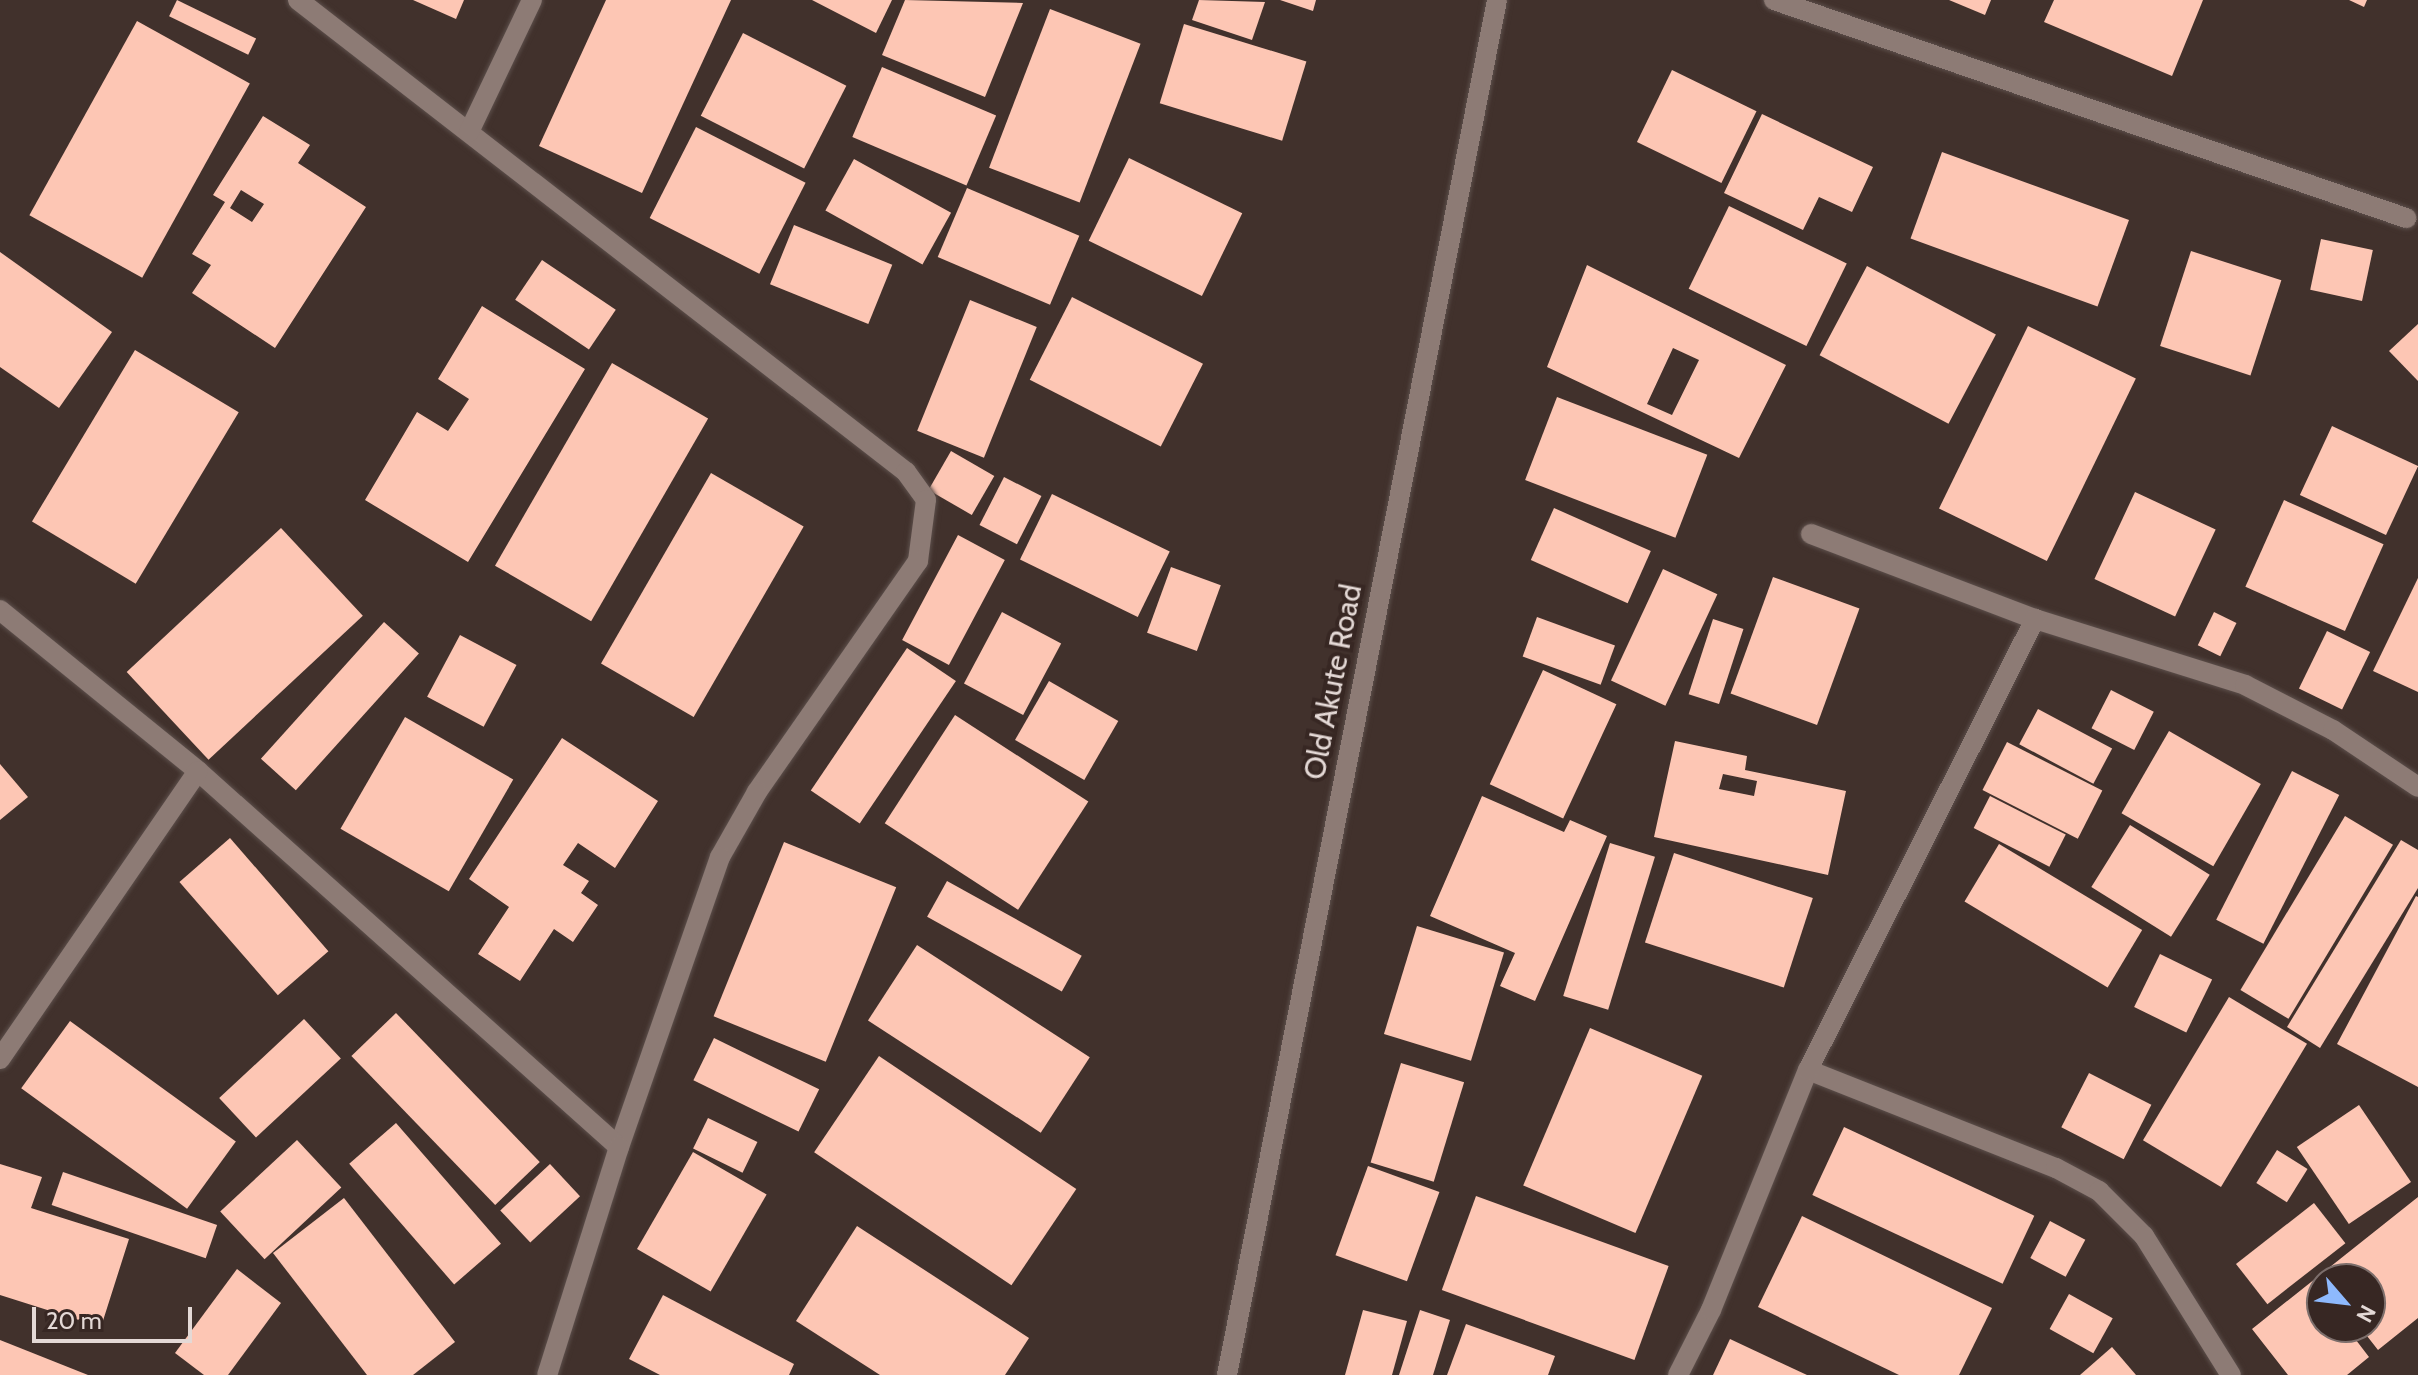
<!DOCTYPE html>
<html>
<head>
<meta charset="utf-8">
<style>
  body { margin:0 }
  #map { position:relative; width:2418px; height:1375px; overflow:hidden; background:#41312c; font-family:Cabin,sans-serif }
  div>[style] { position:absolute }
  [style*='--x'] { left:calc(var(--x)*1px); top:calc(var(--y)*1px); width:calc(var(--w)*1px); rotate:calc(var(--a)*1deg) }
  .building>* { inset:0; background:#fdc6b4; transform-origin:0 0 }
  .roads { filter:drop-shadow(0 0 2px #5c4f4b) drop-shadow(0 0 2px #5c4f4b) }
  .street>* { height:20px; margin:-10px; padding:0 10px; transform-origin:10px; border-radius:10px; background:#8d7b75 }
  span { translate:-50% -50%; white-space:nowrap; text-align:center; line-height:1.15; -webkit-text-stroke:8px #372723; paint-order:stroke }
  .street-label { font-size:30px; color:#e4d9d6 }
  .north { position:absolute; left:2306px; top:1263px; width:80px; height:80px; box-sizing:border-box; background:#372723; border:2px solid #7c6e6b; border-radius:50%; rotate:118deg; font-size:22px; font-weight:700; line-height:32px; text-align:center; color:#e4d9d6 }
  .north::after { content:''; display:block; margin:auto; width:28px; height:36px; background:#8eb9fd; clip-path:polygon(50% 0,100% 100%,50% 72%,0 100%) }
  .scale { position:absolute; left:32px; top:1307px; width:160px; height:36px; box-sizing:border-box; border:4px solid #e4d9d6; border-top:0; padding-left:10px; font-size:24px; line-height:28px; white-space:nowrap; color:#e4d9d6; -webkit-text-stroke:6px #372723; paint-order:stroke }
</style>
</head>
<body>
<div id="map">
  <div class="building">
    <i style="left:177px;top:0;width:88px;height:18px;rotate:26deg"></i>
    <i style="clip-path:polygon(413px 0,464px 0,456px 19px)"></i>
    <i style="clip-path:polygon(606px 0,731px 0,642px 193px,539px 146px)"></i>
    <i style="clip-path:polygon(812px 0,892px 0,876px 33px)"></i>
    <i style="clip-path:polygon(905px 0,1023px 3px,985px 97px,882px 55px)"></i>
    <i style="clip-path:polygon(1199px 0,1265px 2px,1252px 40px,1192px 20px)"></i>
    <i style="clip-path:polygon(1280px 0,1316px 0,1313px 11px)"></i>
    <i style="clip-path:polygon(1949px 0,1991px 0,1985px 15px)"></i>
    <i style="clip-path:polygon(2054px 0,2203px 0,2172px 76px,2044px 22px)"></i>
    <i style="clip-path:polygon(2349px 0,2367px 0,2364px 7px)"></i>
    <i style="left:1050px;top:9px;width:97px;height:170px;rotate:21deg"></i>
    <i style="left:137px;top:21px;width:129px;height:222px;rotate:29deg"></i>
    <i style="left:1184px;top:24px;width:128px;height:83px;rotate:17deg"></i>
    <i style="left:743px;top:33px;width:116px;height:93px;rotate:27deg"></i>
    <i style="left:882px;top:67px;width:124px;height:76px;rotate:23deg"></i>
    <i style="left:1672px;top:70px;width:94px;height:80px;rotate:26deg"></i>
    <i style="clip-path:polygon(1762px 114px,1873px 167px,1852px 212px,1819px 197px,1803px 230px,1724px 193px)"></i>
    <i style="clip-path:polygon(evenodd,263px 116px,310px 145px,298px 163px,366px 207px,275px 348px,192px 293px,211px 265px,192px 254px,225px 202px,213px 195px,263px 116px,241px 190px,264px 204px,252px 222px,230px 208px,241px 190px)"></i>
    <i style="left:696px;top:127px;width:123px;height:102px;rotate:27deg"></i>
    <i style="left:1942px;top:152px;width:199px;height:92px;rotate:20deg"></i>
    <i style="left:1129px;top:158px;width:126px;height:92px;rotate:26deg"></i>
    <i style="left:854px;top:159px;width:111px;height:59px;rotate:29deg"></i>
    <i style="left:967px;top:188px;width:122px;height:75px;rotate:23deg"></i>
    <i style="left:1729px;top:206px;width:131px;height:92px;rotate:26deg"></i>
    <i style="left:794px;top:225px;width:106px;height:64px;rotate:22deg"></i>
    <i style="left:2321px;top:239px;width:53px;height:52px;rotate:12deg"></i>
    <i style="left:2191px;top:251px;width:95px;height:100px;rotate:18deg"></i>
    <i style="clip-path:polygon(0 252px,112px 332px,59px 408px,0 367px)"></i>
    <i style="left:542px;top:260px;width:89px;height:48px;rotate:34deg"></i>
    <i style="clip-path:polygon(evenodd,1587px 265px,1786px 365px,1739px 458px,1547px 367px,1587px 265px,1673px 348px,1699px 360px,1672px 415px,1647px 404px,1673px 348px)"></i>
    <i style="left:1867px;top:266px;width:146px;height:101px;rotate:28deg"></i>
    <i style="left:1072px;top:297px;width:147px;height:93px;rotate:27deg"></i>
    <i style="left:970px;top:300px;width:72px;height:141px;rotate:22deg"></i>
    <i style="clip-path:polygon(482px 306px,585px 369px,468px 562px,365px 500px,417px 412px,448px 431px,469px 399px,438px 379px)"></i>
    <i style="clip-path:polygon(2418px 324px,2418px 381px,2389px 351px)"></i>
    <i style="left:2028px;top:326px;width:120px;height:203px;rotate:26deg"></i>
    <i style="left:135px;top:350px;width:121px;height:200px;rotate:31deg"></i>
    <i style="left:612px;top:363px;width:111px;height:234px;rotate:30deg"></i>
    <i style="left:1557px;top:397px;width:161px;height:89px;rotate:21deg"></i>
    <i style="left:2332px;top:426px;width:95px;height:76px;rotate:25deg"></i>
    <i style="left:951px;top:451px;width:50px;height:45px;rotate:30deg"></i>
    <i style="left:711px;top:473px;width:107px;height:220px;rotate:30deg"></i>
    <i style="left:1004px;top:477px;width:42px;height:54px;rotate:27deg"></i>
    <i style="left:2135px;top:492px;width:89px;height:96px;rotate:25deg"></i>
    <i style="left:1052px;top:494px;width:131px;height:73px;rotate:26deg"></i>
    <i style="left:2284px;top:500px;width:109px;height:95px;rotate:24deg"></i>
    <i style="left:1554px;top:508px;width:106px;height:57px;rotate:24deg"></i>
    <i style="left:281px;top:528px;width:120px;height:211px;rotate:47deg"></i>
    <i style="left:958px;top:535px;width:53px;height:119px;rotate:28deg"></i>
    <i style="left:1171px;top:567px;width:53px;height:70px;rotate:20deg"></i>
    <i style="left:1663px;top:569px;width:60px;height:123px;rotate:25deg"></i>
    <i style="left:1773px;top:577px;width:92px;height:124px;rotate:20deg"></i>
    <i style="clip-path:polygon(2418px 578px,2418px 692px,2373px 671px)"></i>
    <i style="left:1002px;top:612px;width:67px;height:81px;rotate:28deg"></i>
    <i style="left:2214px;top:612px;width:25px;height:37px;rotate:26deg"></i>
    <i style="left:1537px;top:617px;width:83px;height:42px;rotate:20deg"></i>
    <i style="left:1713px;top:619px;width:32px;height:79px;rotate:18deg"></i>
    <i style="left:384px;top:622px;width:47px;height:184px;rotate:42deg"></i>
    <i style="left:2327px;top:631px;width:48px;height:64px;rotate:26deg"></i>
    <i style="left:460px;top:635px;width:64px;height:70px;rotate:28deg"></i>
    <i style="left:907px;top:648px;width:59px;height:172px;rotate:34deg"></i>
    <i style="left:1543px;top:670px;width:81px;height:126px;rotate:25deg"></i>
    <i style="left:1049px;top:681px;width:80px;height:68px;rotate:30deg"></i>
    <i style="left:2111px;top:690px;width:48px;height:43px;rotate:27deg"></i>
    <i style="left:2038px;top:709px;width:84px;height:40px;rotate:28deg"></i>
    <i style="left:955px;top:715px;width:159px;height:129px;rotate:33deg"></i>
    <i style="left:405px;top:717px;width:125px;height:129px;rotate:30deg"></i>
    <i style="left:2169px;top:731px;width:106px;height:95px;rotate:30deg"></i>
    <i style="clip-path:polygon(562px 738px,658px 801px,615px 868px,578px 843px,563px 865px,589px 881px,581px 893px,598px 905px,573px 942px,554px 929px,520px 981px,478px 954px,509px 907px,469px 879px)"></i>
    <i style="clip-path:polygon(evenodd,1675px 741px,1747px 756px,1745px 770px,1846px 791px,1828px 875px,1654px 837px,1675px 741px,1723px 774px,1757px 781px,1754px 796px,1719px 789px,1723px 774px)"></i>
    <i style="left:2007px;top:742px;width:107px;height:54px;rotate:27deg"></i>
    <i style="clip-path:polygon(0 764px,28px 797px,0 820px)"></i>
    <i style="left:2292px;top:771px;width:53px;height:167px;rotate:27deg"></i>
    <i style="clip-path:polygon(1482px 796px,1564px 832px,1570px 820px,1607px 836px,1535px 1001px,1500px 986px,1515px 953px,1430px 916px)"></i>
    <i style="left:1990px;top:796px;width:85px;height:36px;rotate:27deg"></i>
    <i style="left:2345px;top:816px;width:56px;height:203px;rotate:31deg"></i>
    <i style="left:2130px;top:825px;width:94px;height:73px;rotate:32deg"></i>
    <i style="left:230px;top:838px;width:150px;height:67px;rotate:49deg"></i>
    <i style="clip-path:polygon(2401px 840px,2418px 850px,2418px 888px,2320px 1048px,2287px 1027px)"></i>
    <i style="left:784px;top:842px;width:121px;height:188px;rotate:22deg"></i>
    <i style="left:1610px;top:843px;width:47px;height:160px;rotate:17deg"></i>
    <i style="left:1999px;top:844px;width:167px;height:67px;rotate:31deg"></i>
    <i style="left:1674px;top:853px;width:146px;height:94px;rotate:18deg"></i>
    <i style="left:947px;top:881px;width:154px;height:41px;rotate:29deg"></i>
    <i style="clip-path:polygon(2416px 896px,2418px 897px,2418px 1087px,2337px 1044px)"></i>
    <i style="left:1417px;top:926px;width:91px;height:113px;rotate:17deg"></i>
    <i style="left:917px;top:945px;width:206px;height:90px;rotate:33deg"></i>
    <i style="left:2160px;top:954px;width:58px;height:59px;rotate:26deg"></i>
    <i style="left:2229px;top:997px;width:91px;height:167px;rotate:31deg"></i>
    <i style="left:396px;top:1013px;width:207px;height:62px;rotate:46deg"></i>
    <i style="left:304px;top:1019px;width:54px;height:116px;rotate:47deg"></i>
    <i style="left:70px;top:1021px;width:205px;height:83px;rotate:36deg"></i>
    <i style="left:1590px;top:1028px;width:122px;height:171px;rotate:23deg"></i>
    <i style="left:714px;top:1038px;width:117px;height:47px;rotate:26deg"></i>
    <i style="left:879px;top:1056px;width:238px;height:116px;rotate:34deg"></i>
    <i style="left:1401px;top:1063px;width:66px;height:104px;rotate:17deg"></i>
    <i style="left:2089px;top:1073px;width:70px;height:61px;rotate:27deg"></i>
    <i style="left:2359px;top:1105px;width:93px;height:75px;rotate:56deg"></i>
    <i style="left:708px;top:1118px;width:55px;height:34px;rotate:26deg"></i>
    <i style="left:396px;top:1123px;width:160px;height:62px;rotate:49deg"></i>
    <i style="left:1844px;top:1127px;width:210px;height:75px;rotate:25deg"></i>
    <i style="left:297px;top:1140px;width:65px;height:105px;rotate:47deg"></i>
    <i style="left:2277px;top:1150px;width:36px;height:39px;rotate:32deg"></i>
    <i style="left:693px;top:1152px;width:85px;height:112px;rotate:30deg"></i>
    <i style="clip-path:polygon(0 1164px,42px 1177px,31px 1208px,129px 1239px,101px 1327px,0 1295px)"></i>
    <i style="left:550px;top:1164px;width:44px;height:68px;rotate:47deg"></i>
    <i style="left:1368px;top:1166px;width:76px;height:95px;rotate:20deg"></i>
    <i style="left:63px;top:1172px;width:163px;height:35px;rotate:19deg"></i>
    <i style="left:1476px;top:1196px;width:205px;height:100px;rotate:20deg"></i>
    <i style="clip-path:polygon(2418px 1197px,2418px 1318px,2378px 1350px,2360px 1327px,2370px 1327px,2370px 1279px,2322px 1279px,2322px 1327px,2346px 1327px,2369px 1357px,2347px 1375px,2288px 1375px,2252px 1329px)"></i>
    <i style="clip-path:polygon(344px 1198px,455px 1342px,413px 1375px,367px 1375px,273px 1253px)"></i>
    <i style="left:2314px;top:1203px;width:51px;height:99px;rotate:52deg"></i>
    <i style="clip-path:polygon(1802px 1216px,1992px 1308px,1959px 1375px,1899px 1375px,1758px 1307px)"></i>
    <i style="left:2050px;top:1221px;width:40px;height:42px;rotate:28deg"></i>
    <i style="clip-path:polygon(857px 1226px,1029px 1338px,1005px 1375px,880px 1375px,796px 1321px)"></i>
    <i style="clip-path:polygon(237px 1269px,281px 1303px,228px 1375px,204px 1375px,175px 1353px)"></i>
    <i style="left:2069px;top:1294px;width:50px;height:40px;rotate:29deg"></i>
    <i style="clip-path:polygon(663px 1295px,794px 1364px,789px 1375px,660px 1375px,629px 1359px)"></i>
    <i style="clip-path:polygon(1363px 1310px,1407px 1321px,1392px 1375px,1345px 1375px)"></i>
    <i style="clip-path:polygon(1420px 1310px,1450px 1320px,1433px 1375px,1399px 1375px)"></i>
    <i style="clip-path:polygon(1466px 1324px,1555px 1356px,1548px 1375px,1447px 1375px)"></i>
    <i style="clip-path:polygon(1730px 1339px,1807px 1375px,1713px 1375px)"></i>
    <i style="clip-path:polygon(0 1340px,88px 1375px,0 1375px)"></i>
    <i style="clip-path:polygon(2112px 1347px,2136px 1375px,2080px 1375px)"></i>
  </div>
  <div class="roads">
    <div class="street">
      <i style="--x:298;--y:0;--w:770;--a:37.82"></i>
      <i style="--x:906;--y:472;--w:34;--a:54"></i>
      <i style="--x:926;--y:500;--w:62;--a:97.5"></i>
      <i style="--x:918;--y:561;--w:282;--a:124.9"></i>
      <i style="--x:757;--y:792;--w:75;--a:119.6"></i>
      <i style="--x:720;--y:857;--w:307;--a:109.2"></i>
      <i style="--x:1774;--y:0;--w:669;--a:19.03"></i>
      <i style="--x:469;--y:132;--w:146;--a:-64.5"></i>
      <i style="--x:1811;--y:534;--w:240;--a:20.8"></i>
      <i style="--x:2035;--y:619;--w:220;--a:17.4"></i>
      <i style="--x:2245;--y:685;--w:99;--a:27.1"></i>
      <i style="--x:2333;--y:730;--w:102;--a:33.8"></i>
      <i style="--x:0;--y:610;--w:255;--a:39.1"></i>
      <i style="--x:198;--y:771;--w:564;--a:41.77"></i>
      <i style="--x:619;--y:1147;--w:239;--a:107.5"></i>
      <i style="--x:0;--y:1059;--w:349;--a:-55.5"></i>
      <i style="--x:1808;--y:1070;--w:267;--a:21.6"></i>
      <i style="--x:2056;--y:1168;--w:49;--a:28.1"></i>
      <i style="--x:2099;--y:1191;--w:64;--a:45"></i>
      <i style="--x:2144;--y:1236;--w:164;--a:58"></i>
      <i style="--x:1227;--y:1375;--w:1401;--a:-78.89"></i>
      <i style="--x:1678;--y:1375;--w:73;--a:-63.1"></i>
      <i style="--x:1711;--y:1310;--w:259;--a:-68"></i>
      <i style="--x:1808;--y:1070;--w:505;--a:-63.28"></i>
    </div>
  </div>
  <div class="street-label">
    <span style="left:1333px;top:682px;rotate:-79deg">Old Akute Road</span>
  </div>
  <div class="north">N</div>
  <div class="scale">20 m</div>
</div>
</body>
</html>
